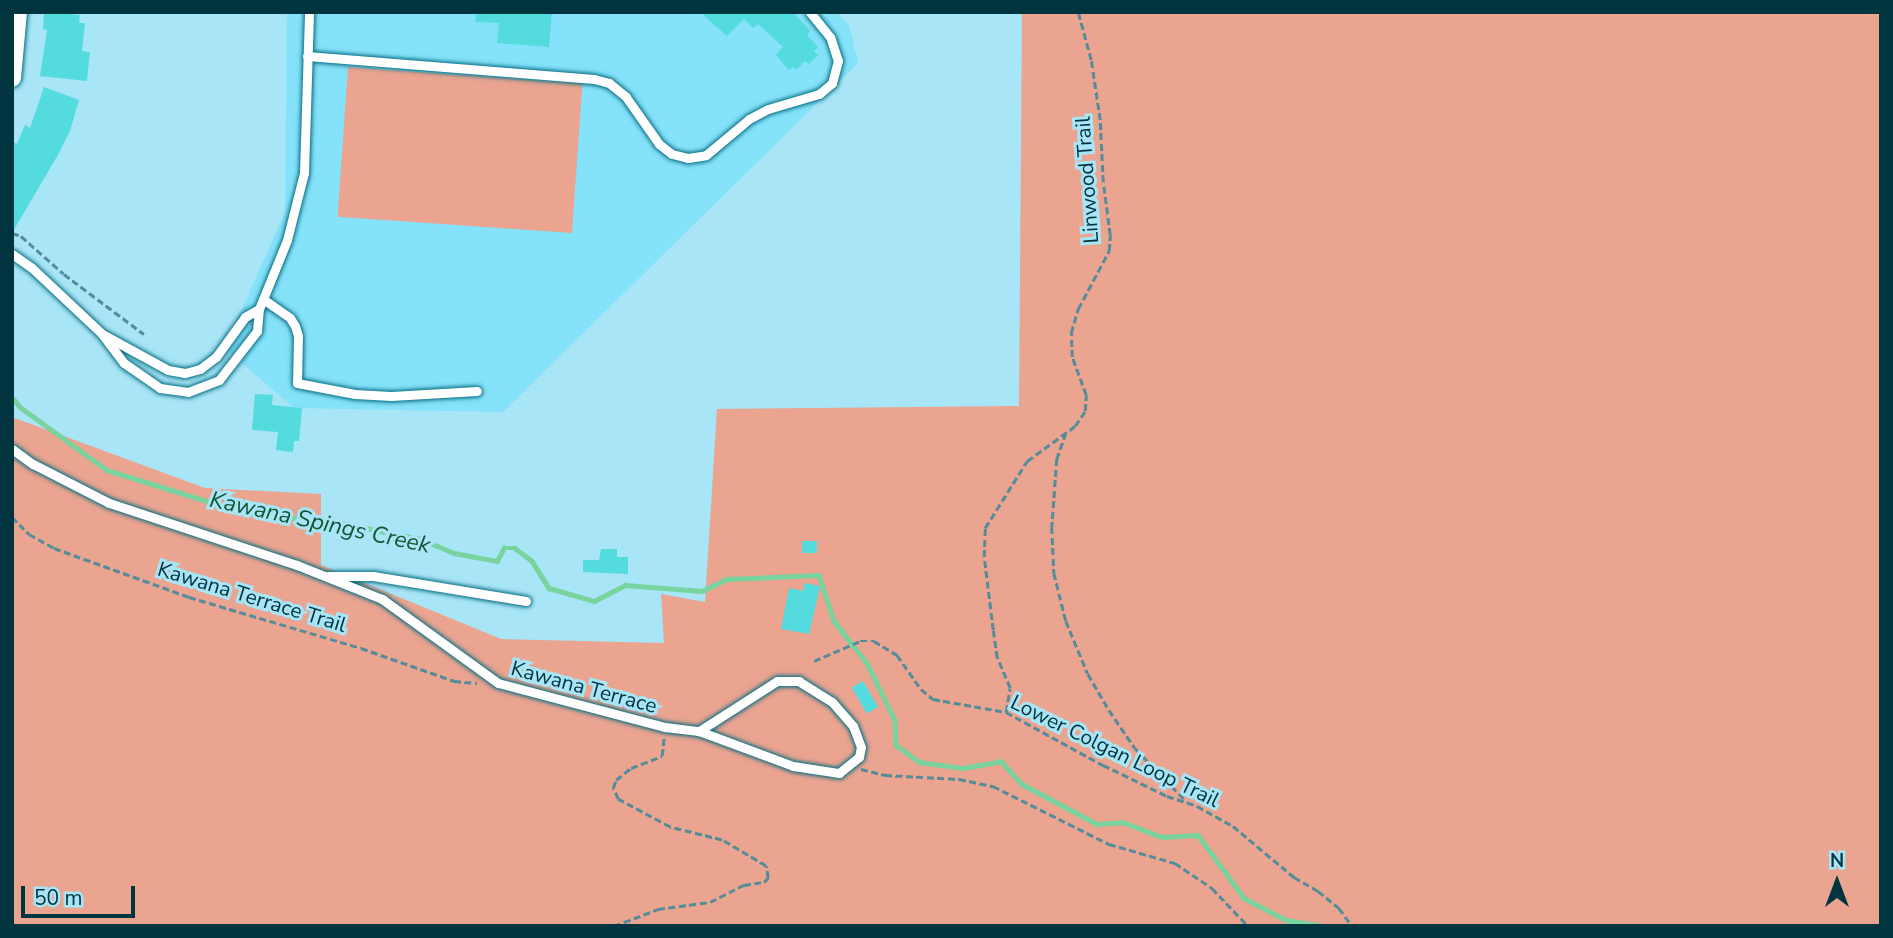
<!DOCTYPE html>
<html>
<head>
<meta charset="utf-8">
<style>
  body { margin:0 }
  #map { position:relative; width:1893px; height:938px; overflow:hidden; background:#a8e5f6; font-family:"Nunito Sans",sans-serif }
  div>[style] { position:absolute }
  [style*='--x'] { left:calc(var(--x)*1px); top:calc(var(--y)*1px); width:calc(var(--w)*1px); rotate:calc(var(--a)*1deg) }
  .built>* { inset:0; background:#84e2fa }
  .green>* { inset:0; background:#eaa490; transform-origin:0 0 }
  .stream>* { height:4.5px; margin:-2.25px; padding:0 2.25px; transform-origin:2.25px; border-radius:2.25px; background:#78d39e }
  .building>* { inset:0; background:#53dbde; transform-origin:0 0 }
  .path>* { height:2.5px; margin-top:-1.25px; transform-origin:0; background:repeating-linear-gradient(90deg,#548c9a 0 7px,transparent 0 10.5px) }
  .roads { filter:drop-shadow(0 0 2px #056e82) drop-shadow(0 0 2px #056e82) }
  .service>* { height:9px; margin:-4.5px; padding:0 4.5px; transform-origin:4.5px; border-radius:4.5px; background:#fff }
  .minor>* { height:18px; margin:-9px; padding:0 9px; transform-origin:9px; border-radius:9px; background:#fff }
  span { translate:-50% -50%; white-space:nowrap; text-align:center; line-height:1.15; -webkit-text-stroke:6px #a8e5f6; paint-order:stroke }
  .street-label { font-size:21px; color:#00343f }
  .water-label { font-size:23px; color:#125735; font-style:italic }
  .frame { position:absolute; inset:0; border:14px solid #00343f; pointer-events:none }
  .north { position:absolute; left:1802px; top:847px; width:70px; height:70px; -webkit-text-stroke:5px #a8e5f6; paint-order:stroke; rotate:0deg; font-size:19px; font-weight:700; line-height:28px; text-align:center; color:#00343f }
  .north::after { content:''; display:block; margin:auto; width:24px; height:32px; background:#00343f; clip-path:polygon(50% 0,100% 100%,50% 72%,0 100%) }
  .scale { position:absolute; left:21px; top:886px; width:114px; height:32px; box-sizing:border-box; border:4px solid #00343f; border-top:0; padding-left:9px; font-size:21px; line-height:24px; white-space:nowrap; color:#00343f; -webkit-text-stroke:5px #a8e5f6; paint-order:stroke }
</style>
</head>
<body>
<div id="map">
  <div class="built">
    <i style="clip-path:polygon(287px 12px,836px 12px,849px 25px,858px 63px,503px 412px,294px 408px,225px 348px,285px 212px)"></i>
  </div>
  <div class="green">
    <i style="clip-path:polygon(1022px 12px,1881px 12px,1881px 926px,12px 926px,12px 417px,205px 488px,321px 494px,321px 565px,501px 639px,664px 643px,661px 594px,705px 602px,717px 409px,1019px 406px)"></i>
    <i style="left:348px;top:67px;width:235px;height:150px;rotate:4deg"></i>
  </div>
  <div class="stream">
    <i style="--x:12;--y:397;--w:13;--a:51"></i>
    <i style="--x:20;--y:407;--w:107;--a:35.9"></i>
    <i style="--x:107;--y:470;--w:145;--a:17.3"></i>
    <i style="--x:245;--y:513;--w:102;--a:6.2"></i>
    <i style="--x:346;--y:524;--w:76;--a:11.3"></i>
    <i style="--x:421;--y:539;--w:36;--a:23"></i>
    <i style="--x:454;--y:553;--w:44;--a:10.5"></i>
    <i style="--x:497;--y:561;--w:15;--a:-62"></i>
    <i style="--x:504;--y:548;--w:11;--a:0"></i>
    <i style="--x:515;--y:548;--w:21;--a:37"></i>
    <i style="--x:532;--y:561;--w:32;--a:58"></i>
    <i style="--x:549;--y:588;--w:47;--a:16.1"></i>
    <i style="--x:594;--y:601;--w:35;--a:-27"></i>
    <i style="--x:625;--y:585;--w:77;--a:4.5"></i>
    <i style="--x:702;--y:591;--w:28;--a:-26"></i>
    <i style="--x:727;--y:579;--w:92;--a:-2.5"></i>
    <i style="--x:819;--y:575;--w:48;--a:71.9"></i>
    <i style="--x:834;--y:621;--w:53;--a:51.8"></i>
    <i style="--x:867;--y:663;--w:64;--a:63.8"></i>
    <i style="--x:895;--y:720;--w:25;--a:88"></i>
    <i style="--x:896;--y:745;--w:29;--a:36"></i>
    <i style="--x:919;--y:762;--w:44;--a:7.8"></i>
    <i style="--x:963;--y:768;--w:39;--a:-10"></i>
    <i style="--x:1001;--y:761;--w:31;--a:48"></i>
    <i style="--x:1022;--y:784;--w:85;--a:28.1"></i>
    <i style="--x:1097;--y:824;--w:26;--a:-4"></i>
    <i style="--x:1123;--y:822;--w:42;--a:21"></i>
    <i style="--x:1162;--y:837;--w:36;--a:-3"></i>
    <i style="--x:1198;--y:835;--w:78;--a:53.9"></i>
    <i style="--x:1244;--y:898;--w:47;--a:27.6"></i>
    <i style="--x:1286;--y:920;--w:36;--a:9"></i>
  </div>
  <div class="building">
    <i style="clip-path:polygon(44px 12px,80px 15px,79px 23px,85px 23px,82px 51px,90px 52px,87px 81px,40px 76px,47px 30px,43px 29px)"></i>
    <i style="clip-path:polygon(476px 12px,552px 12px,549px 47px,497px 43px,499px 23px,475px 22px)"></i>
    <i style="clip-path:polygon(700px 12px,793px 12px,810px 31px,807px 35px,818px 47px,814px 51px,818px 55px,809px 64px,805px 61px,796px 70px,793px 67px,789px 70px,776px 55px,783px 47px,758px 24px,753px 28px,744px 19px,727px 36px)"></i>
    <i style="clip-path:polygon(44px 87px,79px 100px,70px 131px,59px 153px,12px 233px,12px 142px,17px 144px,25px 125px,30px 128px)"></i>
    <i style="clip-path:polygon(255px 394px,273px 395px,272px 405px,302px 408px,299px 441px,294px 441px,293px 452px,276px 450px,278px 432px,252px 430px)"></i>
    <i style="left:802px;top:541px;width:15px;height:12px"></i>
    <i style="clip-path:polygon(601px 549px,617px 549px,617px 557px,628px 557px,628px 574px,583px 572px,583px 560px,599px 560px)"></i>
    <i style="clip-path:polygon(804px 583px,820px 586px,809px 634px,781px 629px,789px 588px,803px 591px)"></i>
    <i style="left:863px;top:681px;width:30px;height:13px;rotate:60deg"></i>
  </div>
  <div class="path">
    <i style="--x:12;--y:233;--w:9;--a:18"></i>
    <i style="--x:21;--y:236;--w:57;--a:41.5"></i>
    <i style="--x:64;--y:274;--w:100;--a:36.9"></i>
    <i style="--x:1066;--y:433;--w:28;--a:109"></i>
    <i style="--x:1057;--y:459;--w:68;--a:94.2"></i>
    <i style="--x:1052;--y:527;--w:46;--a:87.5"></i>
    <i style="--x:1054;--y:573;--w:49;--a:76"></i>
    <i style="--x:1066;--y:621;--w:57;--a:67.5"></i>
    <i style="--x:1088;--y:674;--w:42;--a:59.7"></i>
    <i style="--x:1109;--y:710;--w:46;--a:55.6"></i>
    <i style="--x:1135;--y:748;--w:74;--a:46.1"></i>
    <i style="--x:12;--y:517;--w:24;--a:45"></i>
    <i style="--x:29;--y:534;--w:29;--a:29"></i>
    <i style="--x:54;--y:548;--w:144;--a:19.9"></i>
    <i style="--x:189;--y:597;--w:179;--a:16.5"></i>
    <i style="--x:361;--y:648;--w:99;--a:19.5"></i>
    <i style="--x:454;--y:681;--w:23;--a:5"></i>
    <i style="--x:814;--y:661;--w:50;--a:-23.5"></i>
    <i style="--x:860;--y:641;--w:14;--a:0"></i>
    <i style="--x:874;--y:641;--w:27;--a:31"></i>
    <i style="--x:897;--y:655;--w:42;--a:54.8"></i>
    <i style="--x:921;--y:689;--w:16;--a:40"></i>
    <i style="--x:933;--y:699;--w:74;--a:10.1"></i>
    <i style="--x:1006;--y:712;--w:111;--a:28.7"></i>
    <i style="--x:1103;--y:765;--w:71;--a:25.8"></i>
    <i style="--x:1167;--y:796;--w:32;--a:18"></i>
    <i style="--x:1197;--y:806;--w:41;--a:29.1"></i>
    <i style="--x:1233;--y:826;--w:80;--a:39.9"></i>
    <i style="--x:1294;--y:877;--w:28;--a:30"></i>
    <i style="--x:1318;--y:891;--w:27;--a:39"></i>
    <i style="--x:1339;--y:908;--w:22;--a:54"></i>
    <i style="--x:1006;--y:712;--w:24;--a:-81"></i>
    <i style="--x:1010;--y:688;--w:33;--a:-113"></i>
    <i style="--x:997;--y:658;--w:28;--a:-98"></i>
    <i style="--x:993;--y:630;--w:74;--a:-97"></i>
    <i style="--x:984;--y:557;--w:29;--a:-88"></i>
    <i style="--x:985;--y:528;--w:79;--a:-57.9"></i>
    <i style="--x:1027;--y:461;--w:59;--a:-36.1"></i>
    <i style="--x:1075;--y:426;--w:18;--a:-56"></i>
    <i style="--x:1085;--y:411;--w:16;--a:-86"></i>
    <i style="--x:1086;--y:395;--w:40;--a:-110.2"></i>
    <i style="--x:1072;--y:357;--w:24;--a:-92"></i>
    <i style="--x:1071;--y:333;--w:25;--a:-74"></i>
    <i style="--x:1078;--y:309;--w:66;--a:-61.9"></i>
    <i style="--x:1109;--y:251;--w:16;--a:-86"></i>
    <i style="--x:1110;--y:235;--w:53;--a:-97.5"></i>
    <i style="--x:1103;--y:182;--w:62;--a:-92.8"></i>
    <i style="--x:1100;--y:120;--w:61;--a:-98.5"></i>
    <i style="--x:1091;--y:60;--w:50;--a:-105.2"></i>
    <i style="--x:861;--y:769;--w:25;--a:14"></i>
    <i style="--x:885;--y:775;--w:74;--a:3.1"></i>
    <i style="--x:959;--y:779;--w:35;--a:12"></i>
    <i style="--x:993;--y:786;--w:130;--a:26.6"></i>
    <i style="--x:1109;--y:844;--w:69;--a:16.1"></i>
    <i style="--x:1175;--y:863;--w:45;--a:34"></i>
    <i style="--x:1212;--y:888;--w:52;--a:46.5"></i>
    <i style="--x:614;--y:926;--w:47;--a:-21.1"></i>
    <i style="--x:658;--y:909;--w:52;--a:-7.7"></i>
    <i style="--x:710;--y:902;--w:38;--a:-27"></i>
    <i style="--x:744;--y:885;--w:20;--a:-9"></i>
    <i style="--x:764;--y:882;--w:6;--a:-45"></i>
    <i style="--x:768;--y:878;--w:12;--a:-99"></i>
    <i style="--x:766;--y:866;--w:51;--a:-149.4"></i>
    <i style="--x:722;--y:840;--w:54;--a:-166"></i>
    <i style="--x:670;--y:827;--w:59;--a:-151.7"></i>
    <i style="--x:618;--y:799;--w:12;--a:-114"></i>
    <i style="--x:613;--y:788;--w:9;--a:-69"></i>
    <i style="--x:616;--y:780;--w:19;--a:-39"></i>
    <i style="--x:631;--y:768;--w:33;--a:-21"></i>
    <i style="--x:662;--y:756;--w:19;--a:-84"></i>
  </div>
  <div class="roads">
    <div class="service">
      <i style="--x:307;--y:56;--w:288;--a:4.6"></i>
      <i style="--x:594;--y:79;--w:16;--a:15"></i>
      <i style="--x:609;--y:83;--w:22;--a:39"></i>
      <i style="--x:626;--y:97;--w:57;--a:54.9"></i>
      <i style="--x:659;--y:144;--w:16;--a:38"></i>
      <i style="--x:672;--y:154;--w:16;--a:14"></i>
      <i style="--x:688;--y:158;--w:18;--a:-9"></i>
      <i style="--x:706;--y:155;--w:56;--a:-39.9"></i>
      <i style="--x:749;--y:119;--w:21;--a:-28"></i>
      <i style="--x:768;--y:109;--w:53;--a:-16.4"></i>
      <i style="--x:819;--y:94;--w:17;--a:-40"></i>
      <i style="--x:832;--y:83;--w:23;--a:-75"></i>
      <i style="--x:838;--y:61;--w:25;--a:-108"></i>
      <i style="--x:830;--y:37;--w:32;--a:-129"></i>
      <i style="--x:12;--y:254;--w:24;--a:35"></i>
      <i style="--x:32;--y:268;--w:96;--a:43.3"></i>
      <i style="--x:102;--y:334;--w:36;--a:53"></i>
      <i style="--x:124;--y:363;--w:44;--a:34.8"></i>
      <i style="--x:160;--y:388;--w:28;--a:8"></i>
      <i style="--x:188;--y:392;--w:33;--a:-21"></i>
      <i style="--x:219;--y:380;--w:62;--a:-52.2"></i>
      <i style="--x:257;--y:331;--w:22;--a:-85"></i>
      <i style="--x:259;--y:309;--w:74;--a:-67.9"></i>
      <i style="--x:287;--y:240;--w:69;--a:-75.8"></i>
      <i style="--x:304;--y:173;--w:161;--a:-88.2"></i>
      <i style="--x:263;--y:299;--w:33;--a:35"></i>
      <i style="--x:290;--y:318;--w:9;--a:58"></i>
      <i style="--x:295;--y:326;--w:10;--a:73"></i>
      <i style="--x:298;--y:336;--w:47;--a:91.2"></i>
      <i style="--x:297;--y:383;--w:59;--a:10.7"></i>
      <i style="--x:355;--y:394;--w:36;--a:3"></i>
      <i style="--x:391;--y:396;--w:86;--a:-3.3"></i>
      <i style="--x:104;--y:335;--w:73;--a:28.7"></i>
      <i style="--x:168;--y:370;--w:17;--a:10"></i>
      <i style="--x:185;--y:373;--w:16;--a:-15"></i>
      <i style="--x:200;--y:369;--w:20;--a:-37"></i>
      <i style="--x:216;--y:357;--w:49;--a:-54.1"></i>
      <i style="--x:245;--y:317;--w:16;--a:-30"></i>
      <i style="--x:12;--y:449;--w:26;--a:36"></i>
      <i style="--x:33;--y:464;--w:85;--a:27.2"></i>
      <i style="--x:109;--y:503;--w:198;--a:18.3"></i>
      <i style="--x:297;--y:565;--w:92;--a:21.8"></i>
      <i style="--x:382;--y:599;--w:143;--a:35.9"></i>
      <i style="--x:498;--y:683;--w:173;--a:14.8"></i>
      <i style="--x:665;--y:727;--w:34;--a:7"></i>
      <i style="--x:699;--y:731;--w:100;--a:20.4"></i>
      <i style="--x:793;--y:766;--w:47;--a:8.7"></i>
      <i style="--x:839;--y:773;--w:26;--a:-39"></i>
      <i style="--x:859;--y:757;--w:10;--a:-79"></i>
      <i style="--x:861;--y:747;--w:22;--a:-111"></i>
      <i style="--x:853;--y:726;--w:32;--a:-131"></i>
      <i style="--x:832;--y:702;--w:39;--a:-148"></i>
      <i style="--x:799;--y:681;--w:22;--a:180"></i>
      <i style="--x:777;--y:681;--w:93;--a:147.3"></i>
      <i style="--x:328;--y:576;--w:45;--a:0"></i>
      <i style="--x:373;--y:576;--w:155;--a:9.3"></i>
    </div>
    <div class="minor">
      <i style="--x:12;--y:78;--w:66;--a:-84.8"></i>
    </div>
  </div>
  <div class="street-label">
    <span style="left:1087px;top:180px;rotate:-94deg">Linwood Trail</span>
    <span style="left:252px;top:597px;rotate:17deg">Kawana Terrace Trail</span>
    <span style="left:584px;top:687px;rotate:15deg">Kawana Terrace</span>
    <span style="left:1115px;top:751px;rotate:26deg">Lower Colgan Loop Trail</span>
  </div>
  <div class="water-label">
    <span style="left:320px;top:523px;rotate:12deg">Kawana Spings Creek</span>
  </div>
  <div class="frame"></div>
  <div class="north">N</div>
  <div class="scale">50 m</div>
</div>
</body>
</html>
